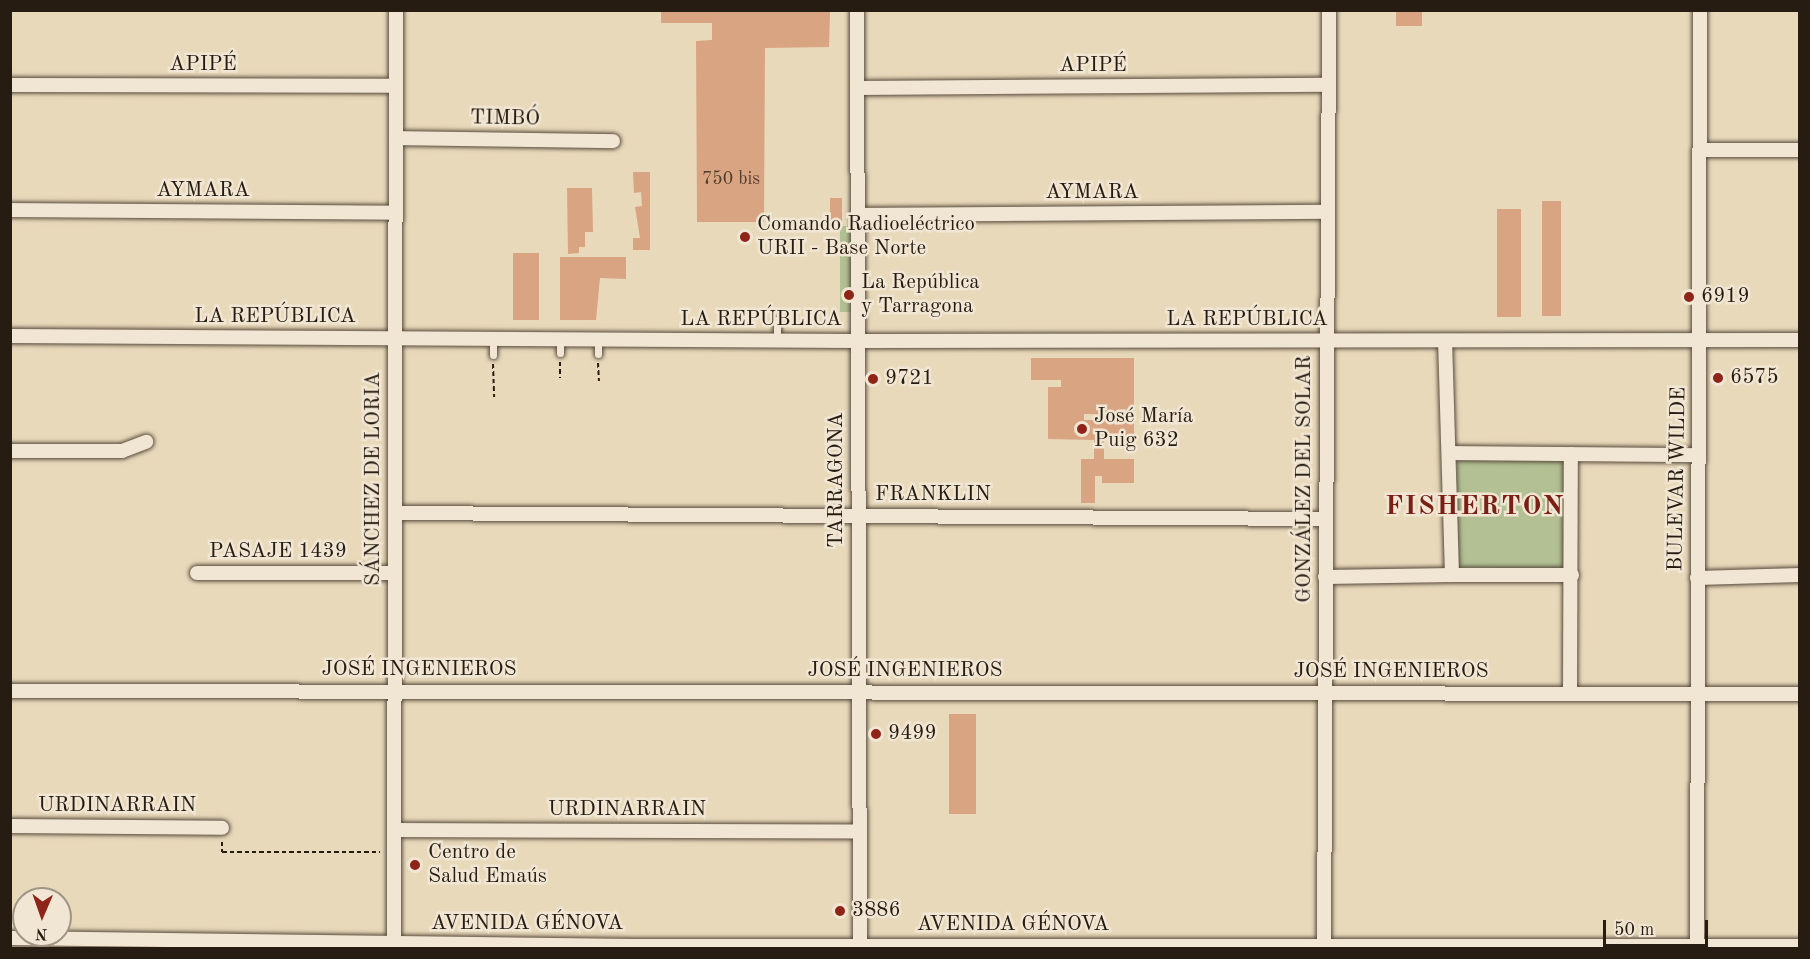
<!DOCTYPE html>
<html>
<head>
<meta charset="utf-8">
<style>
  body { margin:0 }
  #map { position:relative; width:1810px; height:959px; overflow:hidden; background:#e9d9bb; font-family:"Old Standard TT",serif }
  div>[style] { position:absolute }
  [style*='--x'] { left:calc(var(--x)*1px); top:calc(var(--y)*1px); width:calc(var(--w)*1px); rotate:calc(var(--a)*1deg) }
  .green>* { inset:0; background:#b2c093; transform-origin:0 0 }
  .building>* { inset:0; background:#d8a481; transform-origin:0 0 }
  .path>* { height:2px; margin-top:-1px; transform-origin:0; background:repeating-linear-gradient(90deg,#261c11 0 4.5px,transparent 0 7.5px) }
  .roads { filter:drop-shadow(0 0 2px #574b3c) drop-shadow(0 0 2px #574b3c) }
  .service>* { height:7px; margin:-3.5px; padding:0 3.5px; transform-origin:3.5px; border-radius:3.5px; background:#f1e6d3 }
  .minor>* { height:14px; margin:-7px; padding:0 7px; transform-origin:7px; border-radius:7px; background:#f1e6d3 }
  .dots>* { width:16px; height:16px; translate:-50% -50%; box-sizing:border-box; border:3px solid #f1e6d3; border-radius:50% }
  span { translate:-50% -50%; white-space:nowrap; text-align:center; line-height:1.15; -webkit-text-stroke:5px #f1e6d3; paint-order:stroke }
  .number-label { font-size:18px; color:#523e2d }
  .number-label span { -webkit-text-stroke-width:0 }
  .street-label { font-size:21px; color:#261c11 }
  .poi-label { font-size:21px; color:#261c11 }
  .left { translate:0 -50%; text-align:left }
  .district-label { font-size:27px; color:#7a1f14; font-weight:700; letter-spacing:1.5px }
  .frame { position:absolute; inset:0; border:12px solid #261c11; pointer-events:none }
  .north { position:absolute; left:12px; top:887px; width:60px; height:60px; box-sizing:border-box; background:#f1e6d3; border:2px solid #a09585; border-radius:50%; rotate:182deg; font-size:16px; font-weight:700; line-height:24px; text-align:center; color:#261c11 }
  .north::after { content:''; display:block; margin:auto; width:21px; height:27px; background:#8f2418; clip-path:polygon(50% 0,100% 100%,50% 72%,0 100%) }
  .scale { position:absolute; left:1603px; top:920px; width:105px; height:27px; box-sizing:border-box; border:3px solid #261c11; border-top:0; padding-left:8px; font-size:18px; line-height:21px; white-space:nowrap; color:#261c11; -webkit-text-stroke:4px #f1e6d3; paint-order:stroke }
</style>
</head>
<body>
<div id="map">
  <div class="green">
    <i style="left:840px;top:226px;width:11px;height:86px"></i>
    <i style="clip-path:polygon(1463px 458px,1563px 460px,1564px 569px,1459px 567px,1457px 463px)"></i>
  </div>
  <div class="building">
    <i style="clip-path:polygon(661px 10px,830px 12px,829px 47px,765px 48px,764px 222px,697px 222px,696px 41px,712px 40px,712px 23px,661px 23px)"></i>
    <i style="left:1396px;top:10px;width:26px;height:16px"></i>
    <i style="clip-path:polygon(633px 172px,650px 172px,650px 250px,633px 250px,633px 238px,640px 238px,635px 207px,642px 206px,641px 192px,634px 193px)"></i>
    <i style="clip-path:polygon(567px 188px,592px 188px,593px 232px,585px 232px,585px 247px,579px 247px,579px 253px,568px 254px)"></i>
    <i style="left:830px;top:198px;width:12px;height:28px"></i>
    <i style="left:1542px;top:201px;width:19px;height:115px"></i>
    <i style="left:1497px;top:209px;width:24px;height:108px"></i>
    <i style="left:513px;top:253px;width:26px;height:67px"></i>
    <i style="clip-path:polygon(560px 257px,626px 257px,626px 279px,600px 278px,596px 320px,560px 320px)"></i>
    <i style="clip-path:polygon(1031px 358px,1134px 358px,1134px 415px,1084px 414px,1084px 420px,1134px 420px,1134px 438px,1104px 438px,1104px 459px,1134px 459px,1134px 483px,1102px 483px,1102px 476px,1095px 476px,1095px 503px,1081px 503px,1081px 459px,1094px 459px,1094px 440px,1048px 439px,1048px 387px,1061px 387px,1061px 380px,1031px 380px)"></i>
    <i style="left:949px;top:714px;width:27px;height:100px"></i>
  </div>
  <div class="path">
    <i style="--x:560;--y:362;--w:16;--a:90"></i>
    <i style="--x:598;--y:363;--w:18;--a:87"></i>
    <i style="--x:493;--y:364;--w:33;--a:88"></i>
    <i style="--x:222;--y:842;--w:10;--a:90"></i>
    <i style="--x:222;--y:852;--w:158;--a:0"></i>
  </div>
  <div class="roads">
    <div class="service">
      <i style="--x:777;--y:320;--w:21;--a:90"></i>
      <i style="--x:493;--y:339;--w:16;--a:90"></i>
      <i style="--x:560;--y:339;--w:14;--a:90"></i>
      <i style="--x:598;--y:340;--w:14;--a:90"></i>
    </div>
    <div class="minor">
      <i style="--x:857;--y:10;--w:938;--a:89.82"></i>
      <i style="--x:10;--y:85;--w:386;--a:0.1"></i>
      <i style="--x:857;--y:88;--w:472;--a:-0.4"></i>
      <i style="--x:396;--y:138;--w:217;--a:0.8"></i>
      <i style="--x:1701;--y:150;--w:99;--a:0"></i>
      <i style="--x:10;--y:210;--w:386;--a:0.4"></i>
      <i style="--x:857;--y:215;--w:470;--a:-0.4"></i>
      <i style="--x:10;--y:336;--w:847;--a:0.34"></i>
      <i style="--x:857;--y:341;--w:943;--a:-0.06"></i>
      <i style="--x:10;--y:451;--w:112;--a:0"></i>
      <i style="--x:122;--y:451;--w:26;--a:-21"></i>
      <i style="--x:1450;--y:453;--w:249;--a:0.5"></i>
      <i style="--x:395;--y:513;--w:931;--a:0.37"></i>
      <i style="--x:197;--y:573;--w:198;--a:0"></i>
      <i style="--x:1452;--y:575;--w:120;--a:0"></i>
      <i style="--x:1325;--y:577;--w:127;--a:-0.9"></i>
      <i style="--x:1452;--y:575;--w:234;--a:-91.7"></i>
      <i style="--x:1697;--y:578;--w:103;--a:-1.7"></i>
      <i style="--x:10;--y:691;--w:1790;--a:0.1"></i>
      <i style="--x:1570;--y:694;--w:240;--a:-89.8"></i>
      <i style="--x:10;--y:826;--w:212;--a:0.5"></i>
      <i style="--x:394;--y:830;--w:465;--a:0.2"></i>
      <i style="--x:10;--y:938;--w:625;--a:0.73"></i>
      <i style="--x:635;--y:946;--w:1165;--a:0"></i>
      <i style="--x:394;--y:948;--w:938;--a:-89.88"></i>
      <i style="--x:1324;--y:948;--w:938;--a:-89.69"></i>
      <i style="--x:1697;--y:948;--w:938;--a:-89.82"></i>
    </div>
  </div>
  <div class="dots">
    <i style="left:745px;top:237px;background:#8f2418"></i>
    <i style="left:849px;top:295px;background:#8f2418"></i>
    <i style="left:1689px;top:297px;background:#8f2418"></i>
    <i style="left:1718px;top:378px;background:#8f2418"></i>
    <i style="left:873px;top:379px;background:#8f2418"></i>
    <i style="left:1082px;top:429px;background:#8f2418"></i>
    <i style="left:876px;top:734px;background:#8f2418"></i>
    <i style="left:415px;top:865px;background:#8f2418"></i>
    <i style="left:840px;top:911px;background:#8f2418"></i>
  </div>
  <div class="number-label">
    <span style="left:731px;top:179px">750 bis</span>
  </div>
  <div class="street-label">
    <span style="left:203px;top:65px">APIPÉ</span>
    <span style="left:1093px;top:66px">APIPÉ</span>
    <span style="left:505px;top:119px;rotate:1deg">TIMBÓ</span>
    <span style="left:203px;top:191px">AYMARA</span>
    <span style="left:1092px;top:193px">AYMARA</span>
    <span style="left:275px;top:317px">LA REPÚBLICA</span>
    <span style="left:761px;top:320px">LA REPÚBLICA</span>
    <span style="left:1247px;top:320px">LA REPÚBLICA</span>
    <span style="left:374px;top:479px;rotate:-90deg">SÁNCHEZ DE LORIA</span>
    <span style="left:1305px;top:479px;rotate:-90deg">GONZÁLEZ DEL SOLAR</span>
    <span style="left:1678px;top:479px;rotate:-89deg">BULEVAR WILDE</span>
    <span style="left:837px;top:480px;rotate:-90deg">TARRAGONA</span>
    <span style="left:933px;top:495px">FRANKLIN</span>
    <span style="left:278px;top:552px">PASAJE 1439</span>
    <span style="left:419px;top:670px">JOSÉ INGENIEROS</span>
    <span style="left:905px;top:671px">JOSÉ INGENIEROS</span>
    <span style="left:1391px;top:672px">JOSÉ INGENIEROS</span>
    <span style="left:117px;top:806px">URDINARRAIN</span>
    <span style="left:627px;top:810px">URDINARRAIN</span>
    <span style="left:527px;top:924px">AVENIDA GÉNOVA</span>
    <span style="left:1013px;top:925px">AVENIDA GÉNOVA</span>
  </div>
  <div class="poi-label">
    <span class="left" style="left:757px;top:237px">Comando Radioeléctrico<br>URII - Base Norte</span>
    <span class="left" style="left:861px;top:295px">La República<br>y Tarragona</span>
    <span class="left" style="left:1701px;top:297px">6919</span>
    <span class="left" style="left:1730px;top:378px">6575</span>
    <span class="left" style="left:885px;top:379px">9721</span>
    <span class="left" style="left:1094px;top:429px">José María<br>Puig 632</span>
    <span class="left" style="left:888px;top:734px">9499</span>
    <span class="left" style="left:428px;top:865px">Centro de<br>Salud Emaús</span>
    <span class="left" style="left:852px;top:911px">3886</span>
  </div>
  <div class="district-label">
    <span style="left:1475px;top:507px">FISHERTON</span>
  </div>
  <div class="frame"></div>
  <div class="north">N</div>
  <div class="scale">50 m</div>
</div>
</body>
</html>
